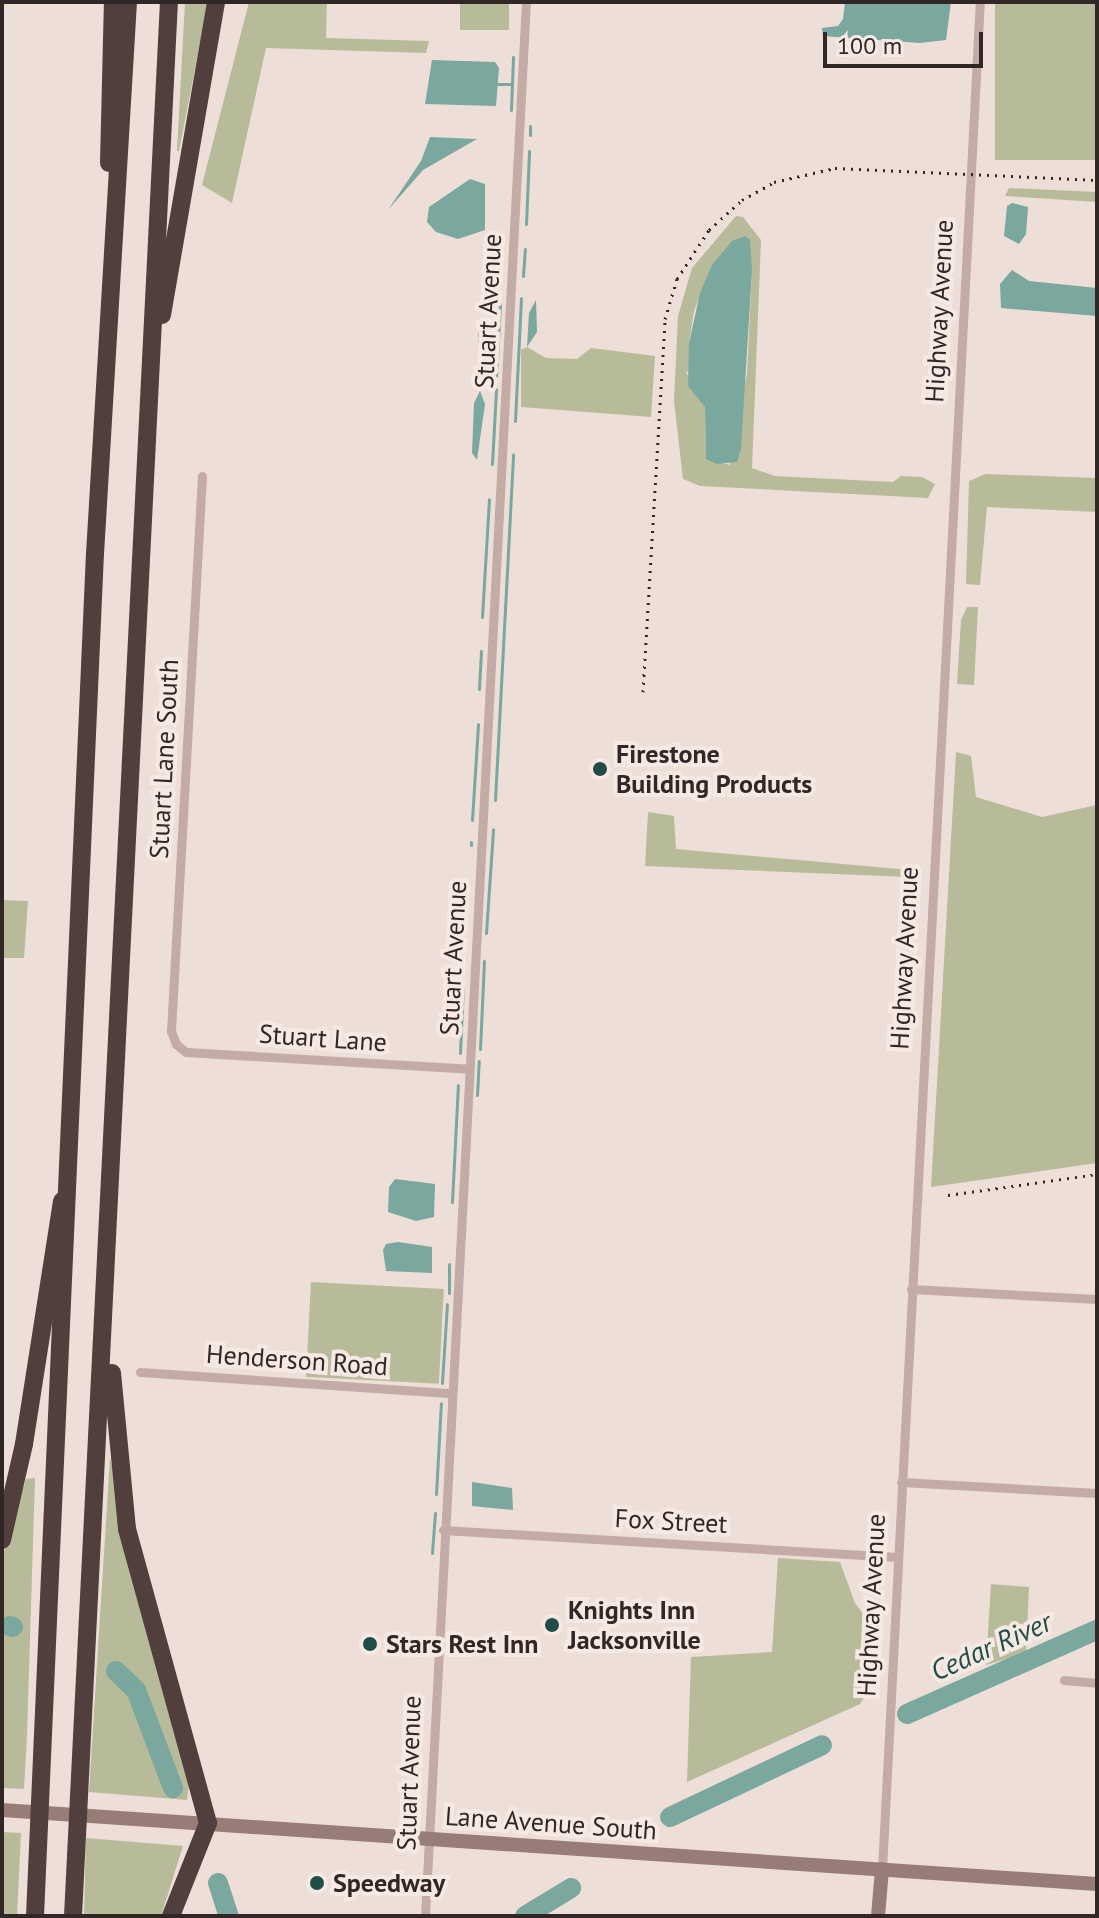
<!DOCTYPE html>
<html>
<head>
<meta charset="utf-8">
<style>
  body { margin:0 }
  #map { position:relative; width:1099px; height:1918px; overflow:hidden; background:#eeded8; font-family:"PT Sans",sans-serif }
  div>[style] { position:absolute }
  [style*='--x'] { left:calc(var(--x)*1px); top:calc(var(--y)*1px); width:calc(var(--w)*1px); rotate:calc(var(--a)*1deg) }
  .green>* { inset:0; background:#b7bb9a; transform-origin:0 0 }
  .water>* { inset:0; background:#7aa79e }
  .stream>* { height:3px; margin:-1.5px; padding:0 1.5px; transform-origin:1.5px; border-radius:1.5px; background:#7aa79e }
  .river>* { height:20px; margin:-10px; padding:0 10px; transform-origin:10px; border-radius:10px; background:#7aa79e }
  .street>* { height:9px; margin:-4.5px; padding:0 4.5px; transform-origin:4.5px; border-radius:4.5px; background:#c4aca6 }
  .secondary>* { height:14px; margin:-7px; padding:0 7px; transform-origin:7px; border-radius:7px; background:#977c78 }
  .highway>* { height:18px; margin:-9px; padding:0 9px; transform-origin:9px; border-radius:9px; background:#513f3e }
  .rail>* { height:3px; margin-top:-1.5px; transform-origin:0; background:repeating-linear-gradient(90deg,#312726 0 2px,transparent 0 8px) }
  .dots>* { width:22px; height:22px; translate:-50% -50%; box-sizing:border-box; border:4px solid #f6e9e4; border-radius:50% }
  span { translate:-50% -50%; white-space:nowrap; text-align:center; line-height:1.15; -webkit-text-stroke:8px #f6e9e4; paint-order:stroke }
  .street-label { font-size:26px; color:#312726 }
  .poi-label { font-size:26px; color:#312726; font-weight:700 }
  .left { translate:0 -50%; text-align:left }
  .water-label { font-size:28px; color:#204d46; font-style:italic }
  .frame { position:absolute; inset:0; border:4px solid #312726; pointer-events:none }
  .scale { position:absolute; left:823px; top:32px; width:160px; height:36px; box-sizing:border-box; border:4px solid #312726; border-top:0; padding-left:10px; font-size:24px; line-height:28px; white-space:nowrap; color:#312726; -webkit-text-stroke:6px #f6e9e4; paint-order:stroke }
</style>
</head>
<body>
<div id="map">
  <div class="green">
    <i style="clip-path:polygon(185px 2px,208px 2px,179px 151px,177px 151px)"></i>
    <i style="clip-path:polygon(249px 2px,327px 2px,326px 38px,429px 41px,426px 53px,266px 48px,232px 203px,202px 185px)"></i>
    <i style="left:460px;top:2px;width:49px;height:28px"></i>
    <i style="left:995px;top:2px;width:102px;height:158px"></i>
    <i style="clip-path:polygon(1009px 188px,1097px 192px,1097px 202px,1005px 196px)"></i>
    <i style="clip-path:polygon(evenodd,736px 216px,743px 217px,761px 240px,752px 468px,775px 476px,893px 482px,901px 476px,922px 477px,935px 484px,928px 498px,700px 486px,683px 479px,674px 401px,678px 316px,692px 268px,736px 216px,712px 265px,752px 271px,747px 373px,730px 465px,706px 459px,705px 407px,686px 372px,692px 370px,689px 343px,694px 311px,712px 265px)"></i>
    <i style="clip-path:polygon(527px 347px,546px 358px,577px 359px,591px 348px,655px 356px,651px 417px,521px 407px,521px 350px)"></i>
    <i style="clip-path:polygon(986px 474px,1097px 478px,1097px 512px,987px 507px,980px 585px,966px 584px,969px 481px)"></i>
    <i style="clip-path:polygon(967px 607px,978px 607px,974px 685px,957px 684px,961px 620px)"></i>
    <i style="clip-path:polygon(956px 752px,971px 756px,976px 797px,1042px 817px,1097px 805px,1097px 1163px,931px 1187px)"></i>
    <i style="clip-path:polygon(648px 812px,674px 816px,676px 849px,910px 870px,908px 877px,645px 866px)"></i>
    <i style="clip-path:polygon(2px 900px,28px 901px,24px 958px,2px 958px)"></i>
    <i style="left:311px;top:1282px;width:133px;height:95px;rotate:3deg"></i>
    <i style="clip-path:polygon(110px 1457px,189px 1784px,187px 1800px,89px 1792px)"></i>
    <i style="clip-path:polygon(35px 1478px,27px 1735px,24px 1789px,2px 1788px,2px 1559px,26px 1479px)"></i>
    <i style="clip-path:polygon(778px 1558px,840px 1562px,855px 1603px,879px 1635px,877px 1678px,860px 1704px,687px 1782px,691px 1657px,772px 1652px)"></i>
    <i style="clip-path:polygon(991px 1584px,1029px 1587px,1026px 1653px,986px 1665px)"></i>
    <i style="clip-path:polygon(2px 1832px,21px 1833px,17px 1916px,2px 1916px)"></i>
    <i style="clip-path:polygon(86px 1838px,183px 1846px,161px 1916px,84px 1916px)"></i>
  </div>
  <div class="water">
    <i style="clip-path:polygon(845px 2px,951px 2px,946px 40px,920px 43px,823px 36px,822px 28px,838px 26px,843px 19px)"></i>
    <i style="clip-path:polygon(432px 60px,495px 62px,499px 68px,496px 106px,425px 104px)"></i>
    <i style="clip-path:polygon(430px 137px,477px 139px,423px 170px,388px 210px,421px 161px)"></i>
    <i style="clip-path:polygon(470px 179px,485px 184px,485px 230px,458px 239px,436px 232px,427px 222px,429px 207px)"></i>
    <i style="clip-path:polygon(1012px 203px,1028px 207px,1026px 234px,1019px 244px,1004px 236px,1007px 206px)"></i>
    <i style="clip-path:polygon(745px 236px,750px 240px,752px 271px,741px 448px,737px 462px,717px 464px,706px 459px,705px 407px,688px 386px,689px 343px,700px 293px,712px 265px,732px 241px)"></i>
    <i style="clip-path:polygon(1012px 270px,1029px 281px,1097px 288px,1097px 316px,1001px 308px,1000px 284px)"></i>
    <i style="clip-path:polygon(536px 300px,537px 332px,527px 347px,529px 313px)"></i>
    <i style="clip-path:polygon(489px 328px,487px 353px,481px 375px,478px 333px)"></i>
    <i style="clip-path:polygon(480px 391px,485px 404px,477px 460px,472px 453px,474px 403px)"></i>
    <i style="clip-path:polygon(395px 1179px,435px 1184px,434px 1217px,416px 1221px,388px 1212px,389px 1187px)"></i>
    <i style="clip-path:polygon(398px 1242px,432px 1247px,432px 1273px,386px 1271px,383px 1250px,386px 1244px)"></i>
    <i style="clip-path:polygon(472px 1482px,512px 1488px,513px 1510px,472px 1506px)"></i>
  </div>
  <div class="stream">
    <i style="--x:498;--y:84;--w:14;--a:0"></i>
    <i style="--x:511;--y:110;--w:53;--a:-87.8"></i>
    <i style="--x:530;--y:135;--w:9;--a:-90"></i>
    <i style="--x:526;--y:224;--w:73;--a:-87.6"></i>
    <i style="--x:523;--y:276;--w:27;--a:-86"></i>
    <i style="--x:496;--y:376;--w:72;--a:-86.8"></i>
    <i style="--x:515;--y:421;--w:123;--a:-87.2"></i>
    <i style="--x:492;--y:464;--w:75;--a:-86.9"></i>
    <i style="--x:482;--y:617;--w:118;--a:-86.6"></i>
    <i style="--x:479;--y:689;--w:38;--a:-87"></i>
    <i style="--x:495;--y:800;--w:346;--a:-87"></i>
    <i style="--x:472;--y:820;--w:96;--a:-86.4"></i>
    <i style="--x:471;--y:845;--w:3;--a:-90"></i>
    <i style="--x:486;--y:933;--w:104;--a:-86.1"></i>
    <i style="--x:480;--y:1049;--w:88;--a:-87.4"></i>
    <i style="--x:460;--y:1053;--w:68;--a:-87.5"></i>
    <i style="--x:477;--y:1095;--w:34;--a:-87"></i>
    <i style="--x:452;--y:1202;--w:117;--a:-87.1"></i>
    <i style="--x:449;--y:1293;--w:29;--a:-90"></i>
    <i style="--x:442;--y:1383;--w:79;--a:-86.4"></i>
    <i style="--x:436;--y:1494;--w:91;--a:-86.9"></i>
    <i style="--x:432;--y:1553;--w:40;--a:-85.7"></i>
  </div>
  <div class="river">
    <i style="--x:10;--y:1626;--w:3;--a:18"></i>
    <i style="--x:116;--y:1671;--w:28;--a:44"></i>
    <i style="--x:136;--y:1690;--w:105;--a:69.3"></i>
    <i style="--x:907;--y:1714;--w:208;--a:-23.9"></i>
    <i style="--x:670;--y:1817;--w:168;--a:-25.3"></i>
    <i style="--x:218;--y:1883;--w:35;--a:72"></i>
    <i style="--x:525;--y:1916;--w:54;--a:-31.3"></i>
  </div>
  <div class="street">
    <i style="--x:202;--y:476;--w:556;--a:93.2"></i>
    <i style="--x:171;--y:1031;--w:14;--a:69"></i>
    <i style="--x:176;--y:1044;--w:13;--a:39"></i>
    <i style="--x:186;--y:1052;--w:284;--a:3.4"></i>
    <i style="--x:911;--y:1289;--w:186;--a:3.1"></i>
    <i style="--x:140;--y:1372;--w:312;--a:3.9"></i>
    <i style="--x:901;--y:1482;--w:196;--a:3.2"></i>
    <i style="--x:443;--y:1530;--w:455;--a:3.4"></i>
    <i style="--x:1064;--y:1680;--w:33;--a:5"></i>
    <i style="--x:882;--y:1869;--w:1870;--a:-87"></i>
    <i style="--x:425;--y:1916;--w:1917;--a:-86.98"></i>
  </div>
  <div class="secondary">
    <i style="--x:2;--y:1810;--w:1097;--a:3.87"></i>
    <i style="--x:878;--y:1916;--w:47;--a:-85.1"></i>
  </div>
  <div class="highway">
    <i style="--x:109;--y:163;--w:161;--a:-88.6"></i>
    <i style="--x:162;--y:315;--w:318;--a:-80.2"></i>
    <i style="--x:112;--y:1373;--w:157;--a:84.5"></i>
    <i style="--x:127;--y:1529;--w:305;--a:74.6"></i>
    <i style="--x:208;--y:1823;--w:100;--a:111.7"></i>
    <i style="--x:2;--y:1540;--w:98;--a:-77.1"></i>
    <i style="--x:24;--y:1444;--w:246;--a:-81.1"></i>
    <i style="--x:35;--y:1916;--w:1363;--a:-87.48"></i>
    <i style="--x:95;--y:554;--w:553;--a:-86.58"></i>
    <i style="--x:73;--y:1916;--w:1916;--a:-87.13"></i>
  </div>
  <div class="rail">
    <i style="--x:643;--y:692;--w:374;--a:-86.6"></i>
    <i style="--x:665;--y:319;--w:42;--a:-73.3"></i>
    <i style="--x:677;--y:279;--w:59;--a:-56.9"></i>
    <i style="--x:709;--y:230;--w:45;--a:-42.3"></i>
    <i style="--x:742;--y:200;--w:37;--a:-29"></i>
    <i style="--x:774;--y:182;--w:63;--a:-12.9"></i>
    <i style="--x:835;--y:168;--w:262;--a:2.6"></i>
    <i style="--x:948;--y:1195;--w:150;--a:-8"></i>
  </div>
  <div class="dots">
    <i style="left:600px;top:769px;background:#204d46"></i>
    <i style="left:552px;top:1625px;background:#204d46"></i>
    <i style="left:370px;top:1644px;background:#204d46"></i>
    <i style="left:317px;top:1883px;background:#204d46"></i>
  </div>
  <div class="street-label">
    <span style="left:488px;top:311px;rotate:-87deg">Stuart Avenue</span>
    <span style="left:939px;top:311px;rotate:-87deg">Highway Avenue</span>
    <span style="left:164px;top:759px;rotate:-87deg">Stuart Lane South</span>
    <span style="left:453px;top:958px;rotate:-87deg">Stuart Avenue</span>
    <span style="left:904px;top:958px;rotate:-87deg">Highway Avenue</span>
    <span style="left:323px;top:1038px;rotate:4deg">Stuart Lane</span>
    <span style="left:297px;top:1360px;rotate:4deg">Henderson Road</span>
    <span style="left:671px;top:1521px;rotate:3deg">Fox Street</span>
    <span style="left:871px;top:1605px;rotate:-87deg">Highway Avenue</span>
    <span style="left:409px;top:1773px;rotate:-88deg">Stuart Avenue</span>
    <span style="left:551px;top:1823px;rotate:4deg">Lane Avenue South</span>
  </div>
  <div class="poi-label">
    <span class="left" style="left:616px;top:769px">Firestone<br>Building Products</span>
    <span class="left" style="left:568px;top:1625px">Knights Inn<br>Jacksonville</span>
    <span class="left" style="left:386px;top:1644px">Stars Rest Inn</span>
    <span class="left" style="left:333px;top:1883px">Speedway</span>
  </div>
  <div class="water-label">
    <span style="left:991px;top:1646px;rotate:-24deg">Cedar River</span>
  </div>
  <div class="frame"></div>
  <div class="scale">100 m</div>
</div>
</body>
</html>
